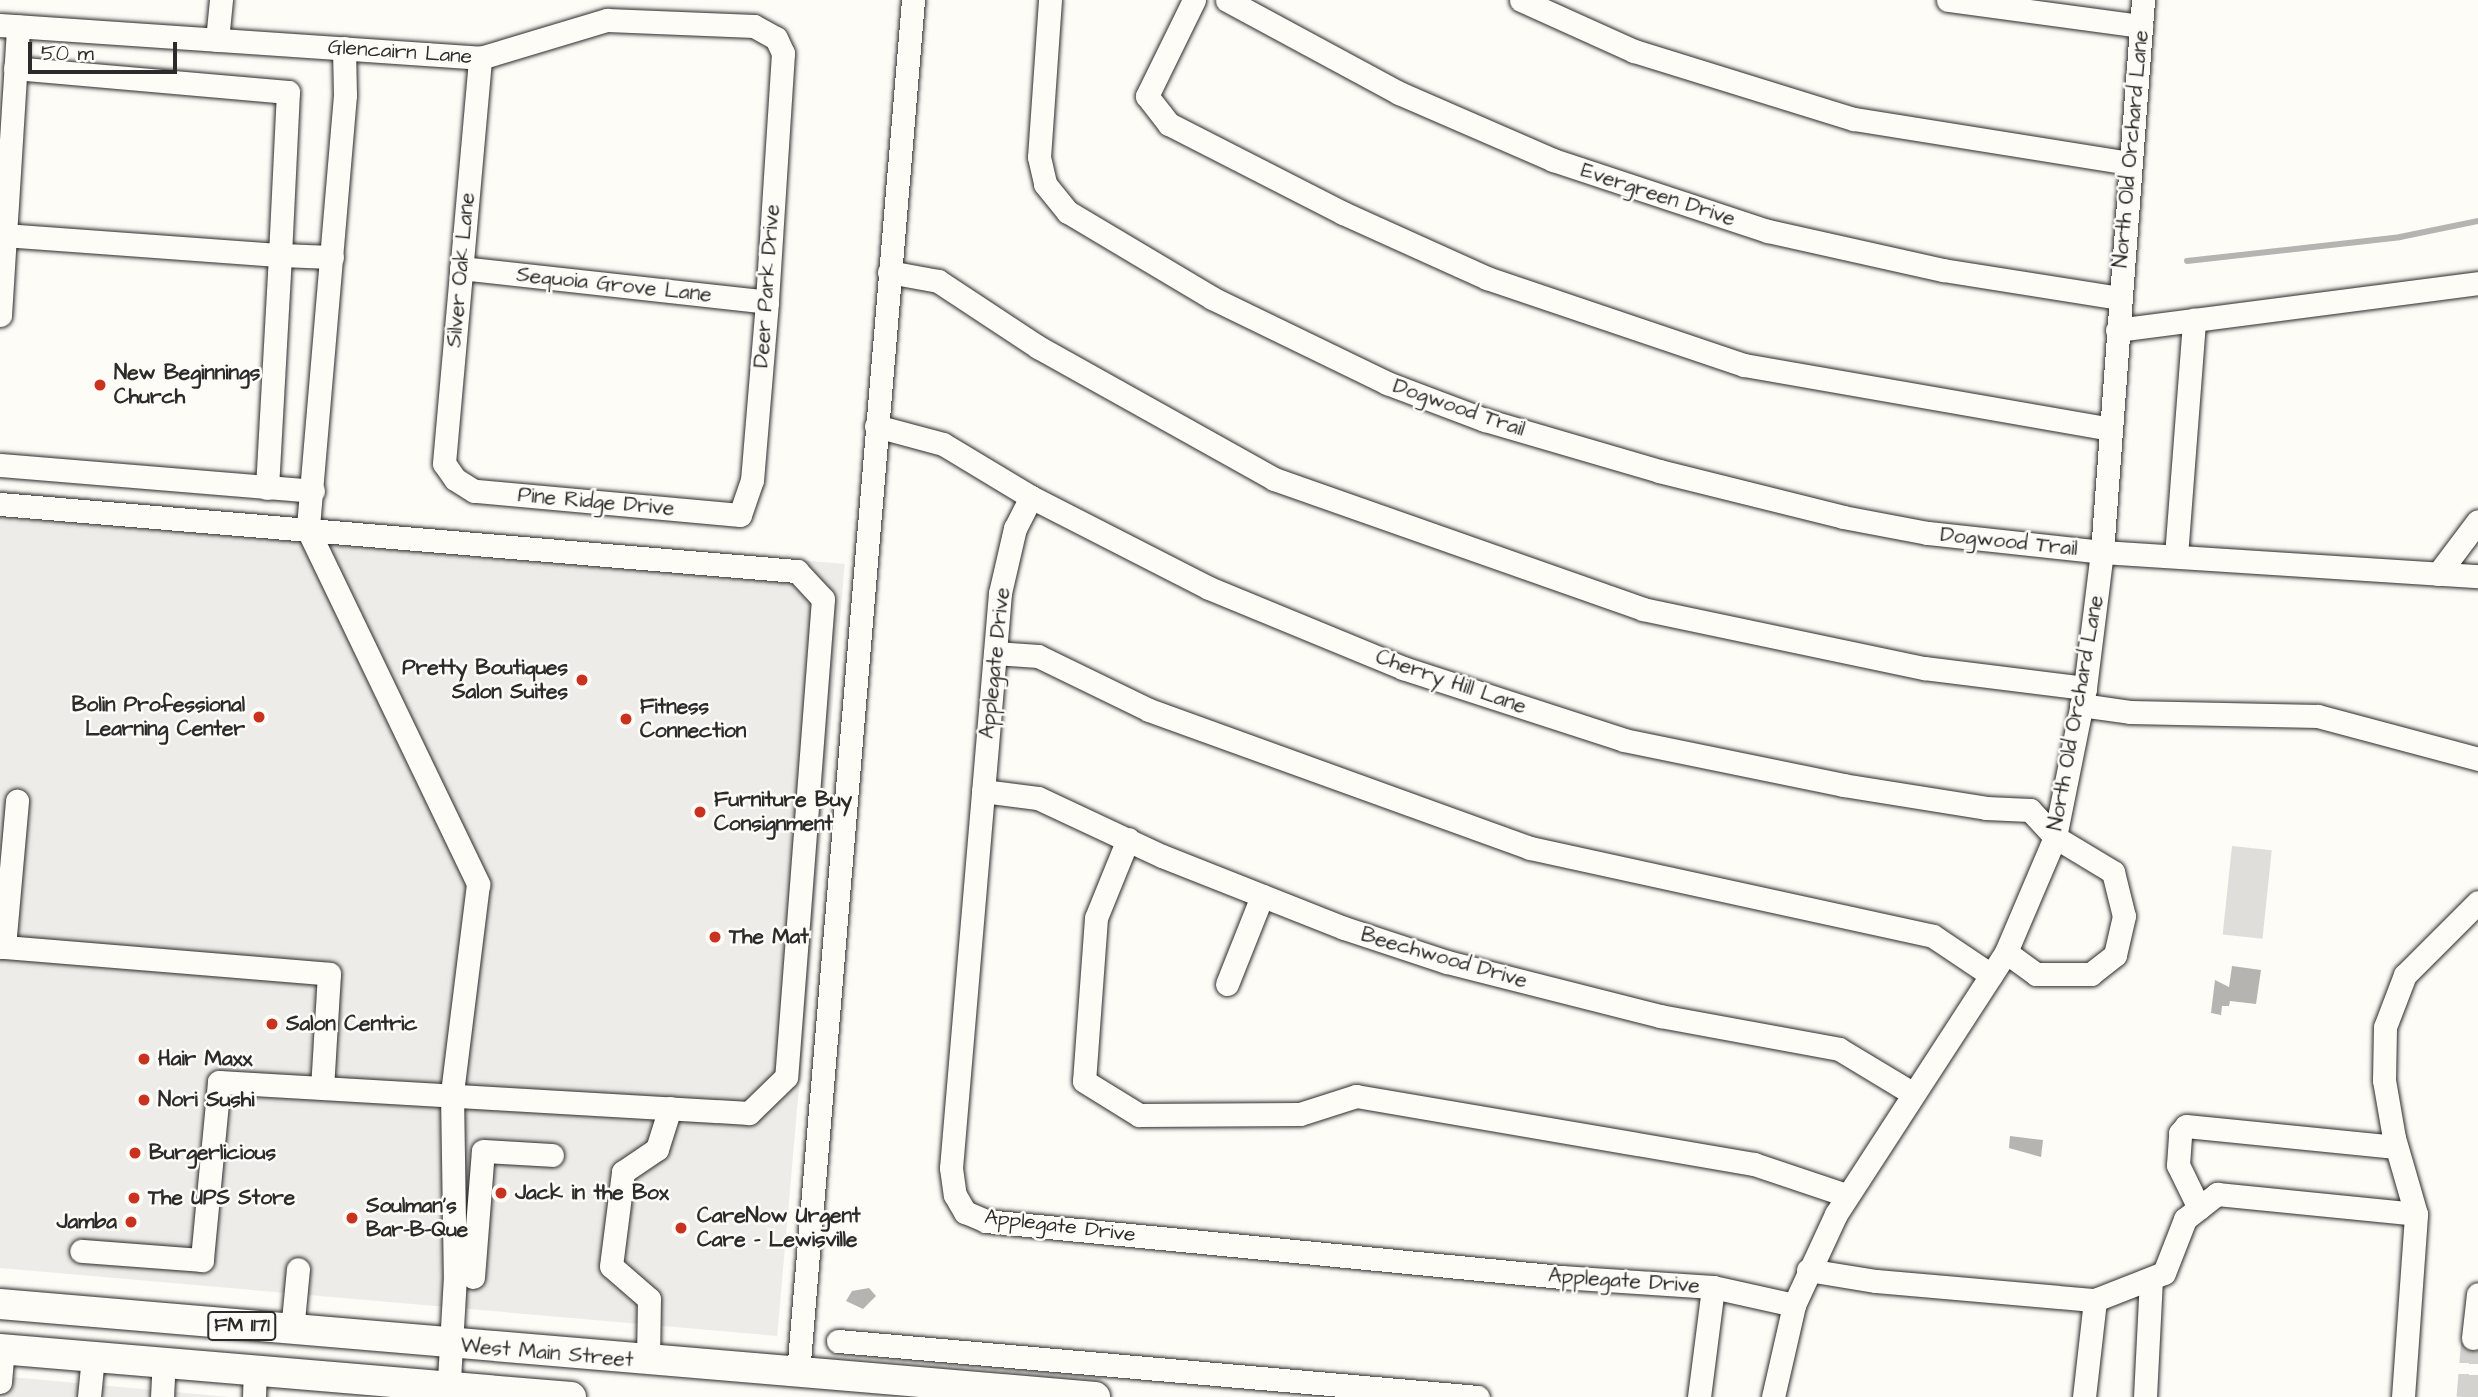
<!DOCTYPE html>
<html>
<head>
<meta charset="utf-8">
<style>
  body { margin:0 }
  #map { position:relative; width:2478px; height:1397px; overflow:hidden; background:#fdfcf7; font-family:"Architects Daughter",sans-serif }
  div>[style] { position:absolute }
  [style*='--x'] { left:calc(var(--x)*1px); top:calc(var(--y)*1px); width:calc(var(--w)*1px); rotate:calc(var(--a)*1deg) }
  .built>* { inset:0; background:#edece8; transform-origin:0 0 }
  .green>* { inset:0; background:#dfdeda; transform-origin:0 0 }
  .water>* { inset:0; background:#b5b4b1 }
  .stream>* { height:6px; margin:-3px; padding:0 3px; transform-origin:3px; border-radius:3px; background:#b5b4b1 }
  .minor-tunnel>* { height:23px; margin-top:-11.5px; transform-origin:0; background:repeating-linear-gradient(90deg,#d3d2ce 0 23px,transparent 0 34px) }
  .roads { filter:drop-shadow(0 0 2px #2b2b2b) drop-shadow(0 0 2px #2b2b2b) }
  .minor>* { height:23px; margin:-11.5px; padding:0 11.5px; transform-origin:11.5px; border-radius:11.5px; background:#fdfcf7 }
  .major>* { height:30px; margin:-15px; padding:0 15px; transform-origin:15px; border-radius:15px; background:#fdfcf7 }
  .dots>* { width:19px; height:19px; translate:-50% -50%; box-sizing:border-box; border:4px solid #fdfcf7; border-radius:50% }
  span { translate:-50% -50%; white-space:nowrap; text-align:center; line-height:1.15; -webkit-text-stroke:5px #fdfcf7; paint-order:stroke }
  .shield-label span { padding:2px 5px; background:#fdfcf7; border:2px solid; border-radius:5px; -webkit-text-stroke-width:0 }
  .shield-label { font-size:19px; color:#2b2b2b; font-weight:700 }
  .street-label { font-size:21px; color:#2b2b2b }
  .poi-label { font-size:21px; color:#2b2b2b; font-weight:700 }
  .left { translate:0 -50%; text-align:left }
  .right { translate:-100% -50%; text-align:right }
  .scale { position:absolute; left:28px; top:42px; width:149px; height:32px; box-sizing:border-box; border:4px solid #2b2b2b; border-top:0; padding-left:9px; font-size:21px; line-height:24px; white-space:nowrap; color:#2b2b2b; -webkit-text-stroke:5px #fdfcf7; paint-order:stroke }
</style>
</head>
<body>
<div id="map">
  <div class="built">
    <i style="left:0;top:490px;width:848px;height:775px;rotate:5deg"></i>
    <i style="clip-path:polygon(0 1376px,229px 1397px,0 1397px)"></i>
  </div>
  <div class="green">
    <i style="left:2232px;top:846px;width:40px;height:89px;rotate:6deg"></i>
  </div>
  <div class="water">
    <i style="clip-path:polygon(2232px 966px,2261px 970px,2256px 1004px,2230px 1001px,2229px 1006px,2222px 1006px,2221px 1015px,2211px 1013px,2215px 980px,2229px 987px)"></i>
    <i style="clip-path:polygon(2010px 1136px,2043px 1140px,2041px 1157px,2009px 1148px)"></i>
    <i style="clip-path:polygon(869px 1288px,876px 1296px,863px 1309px,846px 1301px,852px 1291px)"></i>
  </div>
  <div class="stream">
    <i style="--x:2187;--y:261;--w:214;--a:-6.4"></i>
    <i style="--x:2400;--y:237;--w:80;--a:-11.6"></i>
  </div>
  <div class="minor-tunnel">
    <i style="--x:2468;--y:1397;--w:59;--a:-85.2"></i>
  </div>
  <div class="roads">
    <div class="minor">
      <i style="--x:1050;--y:0;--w:157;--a:94"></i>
      <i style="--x:1039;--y:157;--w:28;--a:77"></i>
      <i style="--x:1045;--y:184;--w:36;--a:51"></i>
      <i style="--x:1068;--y:212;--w:168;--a:30.8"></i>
      <i style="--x:1212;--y:298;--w:195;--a:25.9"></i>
      <i style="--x:1387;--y:383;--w:105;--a:20.7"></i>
      <i style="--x:1485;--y:420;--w:181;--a:16.3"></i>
      <i style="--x:1659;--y:471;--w:190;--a:14"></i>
      <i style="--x:1843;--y:517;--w:86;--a:10.7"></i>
      <i style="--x:1928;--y:533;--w:175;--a:6.2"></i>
      <i style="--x:2102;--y:552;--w:377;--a:3.7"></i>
      <i style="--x:1194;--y:0;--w:107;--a:116.1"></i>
      <i style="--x:1147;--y:96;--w:36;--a:52"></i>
      <i style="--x:1169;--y:124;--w:195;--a:27.1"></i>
      <i style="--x:1343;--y:213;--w:158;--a:24.3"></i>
      <i style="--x:1487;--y:278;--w:271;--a:18.7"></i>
      <i style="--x:1744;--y:365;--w:372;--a:9.9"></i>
      <i style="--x:1227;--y:0;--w:196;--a:28.4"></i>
      <i style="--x:1399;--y:93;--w:168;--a:23.5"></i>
      <i style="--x:1553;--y:160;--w:226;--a:18.3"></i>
      <i style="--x:1768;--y:231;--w:179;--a:12.6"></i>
      <i style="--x:1943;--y:270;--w:178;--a:9"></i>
      <i style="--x:1521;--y:0;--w:124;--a:24.3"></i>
      <i style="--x:1634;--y:51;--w:230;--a:17.2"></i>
      <i style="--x:1854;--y:119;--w:279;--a:9.1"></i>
      <i style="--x:1948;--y:0;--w:195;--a:7.7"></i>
      <i style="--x:0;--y:25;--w:481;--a:3.9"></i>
      <i style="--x:480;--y:58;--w:133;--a:-16.7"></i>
      <i style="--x:607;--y:20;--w:147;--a:2.3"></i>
      <i style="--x:754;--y:26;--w:25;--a:29"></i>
      <i style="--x:776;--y:38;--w:17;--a:65"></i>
      <i style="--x:783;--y:53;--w:250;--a:93.7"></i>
      <i style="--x:767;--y:302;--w:179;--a:94.8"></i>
      <i style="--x:752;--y:480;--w:37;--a:109"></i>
      <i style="--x:740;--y:515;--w:267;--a:-174.8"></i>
      <i style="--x:474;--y:491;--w:22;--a:-148"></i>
      <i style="--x:455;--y:479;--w:19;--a:-125"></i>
      <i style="--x:444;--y:463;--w:407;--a:-84.9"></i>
      <i style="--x:217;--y:40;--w:40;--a:-84.3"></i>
      <i style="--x:344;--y:48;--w:47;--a:88.8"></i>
      <i style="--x:345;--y:95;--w:437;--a:94.9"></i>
      <i style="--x:308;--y:530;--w:393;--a:64.3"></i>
      <i style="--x:478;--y:884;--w:212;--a:97.1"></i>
      <i style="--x:452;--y:1094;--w:182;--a:89.1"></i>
      <i style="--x:455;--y:1276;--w:121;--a:93.3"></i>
      <i style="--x:5;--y:235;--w:276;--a:4.2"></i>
      <i style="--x:280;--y:255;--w:163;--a:-87.2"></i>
      <i style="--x:288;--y:92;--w:274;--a:-175"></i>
      <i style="--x:461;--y:268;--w:308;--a:6.3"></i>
      <i style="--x:889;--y:272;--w:50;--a:10.4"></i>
      <i style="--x:938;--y:281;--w:120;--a:33.4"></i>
      <i style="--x:1038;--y:347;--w:270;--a:29.2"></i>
      <i style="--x:1274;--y:479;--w:391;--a:19.4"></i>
      <i style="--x:1643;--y:609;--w:287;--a:11.9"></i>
      <i style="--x:1924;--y:668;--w:162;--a:7.1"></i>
      <i style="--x:0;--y:315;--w:289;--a:-86.4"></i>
      <i style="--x:2117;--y:330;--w:364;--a:-7.4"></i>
      <i style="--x:876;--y:426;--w:69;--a:15"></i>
      <i style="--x:943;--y:444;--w:103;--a:31.1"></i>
      <i style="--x:1031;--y:497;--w:200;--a:27.1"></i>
      <i style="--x:1209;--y:588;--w:210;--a:22.4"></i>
      <i style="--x:1403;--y:668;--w:232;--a:18"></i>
      <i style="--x:1624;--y:740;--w:224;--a:11.6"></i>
      <i style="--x:1843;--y:785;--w:145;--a:9.1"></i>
      <i style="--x:1986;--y:808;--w:44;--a:2.6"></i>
      <i style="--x:2030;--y:810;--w:37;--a:47"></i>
      <i style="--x:2055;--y:837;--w:68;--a:31.1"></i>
      <i style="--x:2113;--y:872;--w:45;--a:76"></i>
      <i style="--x:2124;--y:916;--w:40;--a:103"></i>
      <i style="--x:2115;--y:955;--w:31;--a:142"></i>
      <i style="--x:2091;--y:974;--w:55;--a:180"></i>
      <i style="--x:2036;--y:974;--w:37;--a:-144"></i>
      <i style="--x:0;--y:465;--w:314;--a:4.7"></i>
      <i style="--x:267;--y:488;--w:233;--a:-86.8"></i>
      <i style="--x:280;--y:255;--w:52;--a:2.2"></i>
      <i style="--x:1031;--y:497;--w:35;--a:117"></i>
      <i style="--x:1015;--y:528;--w:67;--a:103"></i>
      <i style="--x:1000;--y:593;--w:577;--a:94.87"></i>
      <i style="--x:951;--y:1168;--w:27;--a:82"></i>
      <i style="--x:955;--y:1195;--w:20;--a:60"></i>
      <i style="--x:965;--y:1212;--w:23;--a:23"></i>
      <i style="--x:986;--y:1221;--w:578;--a:5.56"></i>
      <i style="--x:1561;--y:1277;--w:152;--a:3.8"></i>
      <i style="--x:1713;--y:1287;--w:83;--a:12.5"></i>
      <i style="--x:0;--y:504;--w:800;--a:4.81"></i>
      <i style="--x:797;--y:571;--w:38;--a:47"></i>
      <i style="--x:823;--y:599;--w:479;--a:94.4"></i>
      <i style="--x:786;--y:1077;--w:52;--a:135.8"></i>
      <i style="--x:749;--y:1113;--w:531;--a:-176.65"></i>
      <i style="--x:219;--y:1082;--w:179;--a:95.5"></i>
      <i style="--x:202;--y:1260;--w:121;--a:-175.7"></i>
      <i style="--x:2176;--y:556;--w:237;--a:-85.6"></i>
      <i style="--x:2438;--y:574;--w:66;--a:-53"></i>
      <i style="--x:995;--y:653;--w:43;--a:4"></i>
      <i style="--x:1038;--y:656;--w:123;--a:25.9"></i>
      <i style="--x:1149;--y:710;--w:405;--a:19.9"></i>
      <i style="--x:1530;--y:848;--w:412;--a:12.3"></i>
      <i style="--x:1933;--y:936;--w:70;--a:33.9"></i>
      <i style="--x:2081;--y:705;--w:49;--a:8.1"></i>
      <i style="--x:2130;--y:712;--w:188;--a:1.2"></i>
      <i style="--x:2318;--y:716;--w:166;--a:15"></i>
      <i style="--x:983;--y:791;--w:55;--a:7.3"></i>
      <i style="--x:1038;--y:798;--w:137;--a:25.1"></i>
      <i style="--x:1162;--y:856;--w:196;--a:21.6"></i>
      <i style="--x:1344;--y:928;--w:108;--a:18.3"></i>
      <i style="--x:1447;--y:962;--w:220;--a:14.2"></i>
      <i style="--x:1660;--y:1016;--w:182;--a:10.4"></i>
      <i style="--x:1839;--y:1049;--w:85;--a:31.1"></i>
      <i style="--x:1128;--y:839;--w:85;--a:112.1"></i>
      <i style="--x:1096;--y:918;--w:163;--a:94.2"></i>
      <i style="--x:1084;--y:1081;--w:65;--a:31.7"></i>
      <i style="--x:1139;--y:1115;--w:161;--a:-0.4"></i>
      <i style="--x:1300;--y:1114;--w:59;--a:-17.8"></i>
      <i style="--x:1356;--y:1096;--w:404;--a:9.7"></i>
      <i style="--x:1754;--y:1164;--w:97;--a:18.6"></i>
      <i style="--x:0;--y:947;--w:4;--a:0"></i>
      <i style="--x:4;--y:947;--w:147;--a:-84.9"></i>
      <i style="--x:4;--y:947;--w:326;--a:4.7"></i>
      <i style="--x:329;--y:974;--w:113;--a:93.5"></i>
      <i style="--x:1227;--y:984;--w:95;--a:-68.3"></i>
      <i style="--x:2199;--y:1208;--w:48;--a:-116"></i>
      <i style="--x:2178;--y:1165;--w:32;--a:-86"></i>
      <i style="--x:2180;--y:1133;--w:9;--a:-49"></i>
      <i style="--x:2186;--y:1126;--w:211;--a:5.7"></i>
      <i style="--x:1808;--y:1270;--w:69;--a:9.2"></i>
      <i style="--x:1876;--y:1281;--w:220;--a:5"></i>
      <i style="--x:2095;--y:1300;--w:74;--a:-21.4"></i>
      <i style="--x:2164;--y:1273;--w:58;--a:-68.7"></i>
      <i style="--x:2185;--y:1219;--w:41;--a:-38"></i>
      <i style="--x:2217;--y:1194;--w:200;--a:5.7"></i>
      <i style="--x:473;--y:1277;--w:126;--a:-85.5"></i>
      <i style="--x:483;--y:1151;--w:69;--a:3.3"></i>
      <i style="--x:292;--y:1331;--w:62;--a:-84.5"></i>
      <i style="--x:2473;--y:1338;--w:44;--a:-83.5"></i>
      <i style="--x:838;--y:1341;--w:642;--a:5"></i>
      <i style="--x:648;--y:1361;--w:62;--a:-89.1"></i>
      <i style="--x:649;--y:1299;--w:50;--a:-139"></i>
      <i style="--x:611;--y:1266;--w:95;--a:-82.7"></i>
      <i style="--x:623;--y:1172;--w:41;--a:-34.1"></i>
      <i style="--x:657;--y:1149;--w:43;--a:-72.4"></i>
      <i style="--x:798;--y:1373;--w:1378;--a:-85.21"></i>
      <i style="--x:0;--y:1382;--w:33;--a:-85"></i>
      <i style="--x:89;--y:1397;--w:40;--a:-84.3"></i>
      <i style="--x:162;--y:1397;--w:34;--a:-87"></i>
      <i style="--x:254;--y:1397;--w:26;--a:-88"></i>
      <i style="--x:1699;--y:1397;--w:111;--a:-82.7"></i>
      <i style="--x:1773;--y:1397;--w:94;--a:-77.1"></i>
      <i style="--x:1794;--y:1305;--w:100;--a:-65.2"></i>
      <i style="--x:1836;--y:1214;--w:312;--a:-57"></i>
      <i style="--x:2006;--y:952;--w:125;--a:-66.9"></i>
      <i style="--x:2055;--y:837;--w:152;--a:-78.6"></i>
      <i style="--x:2085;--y:688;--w:137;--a:-82.9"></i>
      <i style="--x:2102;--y:552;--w:554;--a:-85.75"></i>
      <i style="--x:2084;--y:1397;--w:98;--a:-83.5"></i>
      <i style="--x:2145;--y:1397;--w:119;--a:-87.1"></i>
      <i style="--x:2403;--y:1397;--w:183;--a:-85.9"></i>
      <i style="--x:2416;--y:1214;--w:79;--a:-106.1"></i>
      <i style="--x:2394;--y:1138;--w:59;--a:-99.8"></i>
      <i style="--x:2384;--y:1080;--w:53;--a:-88.9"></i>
      <i style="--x:2385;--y:1027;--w:56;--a:-69"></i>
      <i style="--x:2405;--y:975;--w:103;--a:-45"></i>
    </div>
    <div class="major">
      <i style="--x:0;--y:1304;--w:1099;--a:4.85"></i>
      <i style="--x:0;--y:1349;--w:573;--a:4.81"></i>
    </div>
  </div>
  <div class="dots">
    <i style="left:100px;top:385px;background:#c8321e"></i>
    <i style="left:582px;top:680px;background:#c8321e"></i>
    <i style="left:259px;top:717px;background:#c8321e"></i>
    <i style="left:626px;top:719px;background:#c8321e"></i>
    <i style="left:700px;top:812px;background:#c8321e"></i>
    <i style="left:715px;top:937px;background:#c8321e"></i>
    <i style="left:272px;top:1024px;background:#c8321e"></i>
    <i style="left:144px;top:1059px;background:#c8321e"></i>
    <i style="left:144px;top:1100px;background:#c8321e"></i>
    <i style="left:135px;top:1153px;background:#c8321e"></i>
    <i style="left:501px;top:1193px;background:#c8321e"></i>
    <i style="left:134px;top:1198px;background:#c8321e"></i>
    <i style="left:352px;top:1218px;background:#c8321e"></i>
    <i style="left:131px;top:1222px;background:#c8321e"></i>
    <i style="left:681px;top:1228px;background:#c8321e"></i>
  </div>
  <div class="shield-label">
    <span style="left:242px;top:1326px">FM 1171</span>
  </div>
  <div class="street-label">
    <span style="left:400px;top:52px;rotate:4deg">Glencairn Lane</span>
    <span style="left:2131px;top:149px;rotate:-85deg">North Old Orchard Lane</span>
    <span style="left:1658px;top:195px;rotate:18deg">Evergreen Drive</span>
    <span style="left:461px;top:270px;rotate:-85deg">Silver Oak Lane</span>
    <span style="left:614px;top:285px;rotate:6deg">Sequoia Grove Lane</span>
    <span style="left:767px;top:286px;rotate:-86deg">Deer Park Drive</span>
    <span style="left:1459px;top:408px;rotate:19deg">Dogwood Trail</span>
    <span style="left:596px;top:502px;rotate:5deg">Pine Ridge Drive</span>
    <span style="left:2009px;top:542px;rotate:6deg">Dogwood Trail</span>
    <span style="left:995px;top:663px;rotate:-84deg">Applegate Drive</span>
    <span style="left:1451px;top:682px;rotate:19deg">Cherry Hill Lane</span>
    <span style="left:2076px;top:713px;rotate:-80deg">North Old Orchard Lane</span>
    <span style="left:1444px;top:958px;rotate:16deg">Beechwood Drive</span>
    <span style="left:1060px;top:1226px;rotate:7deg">Applegate Drive</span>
    <span style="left:1624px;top:1281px;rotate:4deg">Applegate Drive</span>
    <span style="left:547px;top:1353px;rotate:5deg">West Main Street</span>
  </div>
  <div class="poi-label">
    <span class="left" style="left:114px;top:385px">New Beginnings<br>Church</span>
    <span class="right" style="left:568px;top:680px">Pretty Boutiques<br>Salon Suites</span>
    <span class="right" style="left:245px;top:717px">Bolin Professional<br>Learning Center</span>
    <span class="left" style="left:640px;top:719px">Fitness<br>Connection</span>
    <span class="left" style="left:714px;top:812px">Furniture Buy<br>Consignment</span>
    <span class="left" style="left:729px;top:937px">The Mat</span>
    <span class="left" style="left:286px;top:1024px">Salon Centric</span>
    <span class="left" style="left:158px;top:1059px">Hair Maxx</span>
    <span class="left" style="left:158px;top:1100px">Nori Sushi</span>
    <span class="left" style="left:149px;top:1153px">Burgerlicious</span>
    <span class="left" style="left:515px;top:1193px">Jack in the Box</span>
    <span class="left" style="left:148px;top:1198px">The UPS Store</span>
    <span class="left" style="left:366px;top:1218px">Soulman's<br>Bar-B-Que</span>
    <span class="left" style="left:697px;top:1228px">CareNow Urgent<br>Care - Lewisville</span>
    <span class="right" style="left:117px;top:1222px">Jamba</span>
  </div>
  <div class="scale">50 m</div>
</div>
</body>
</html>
